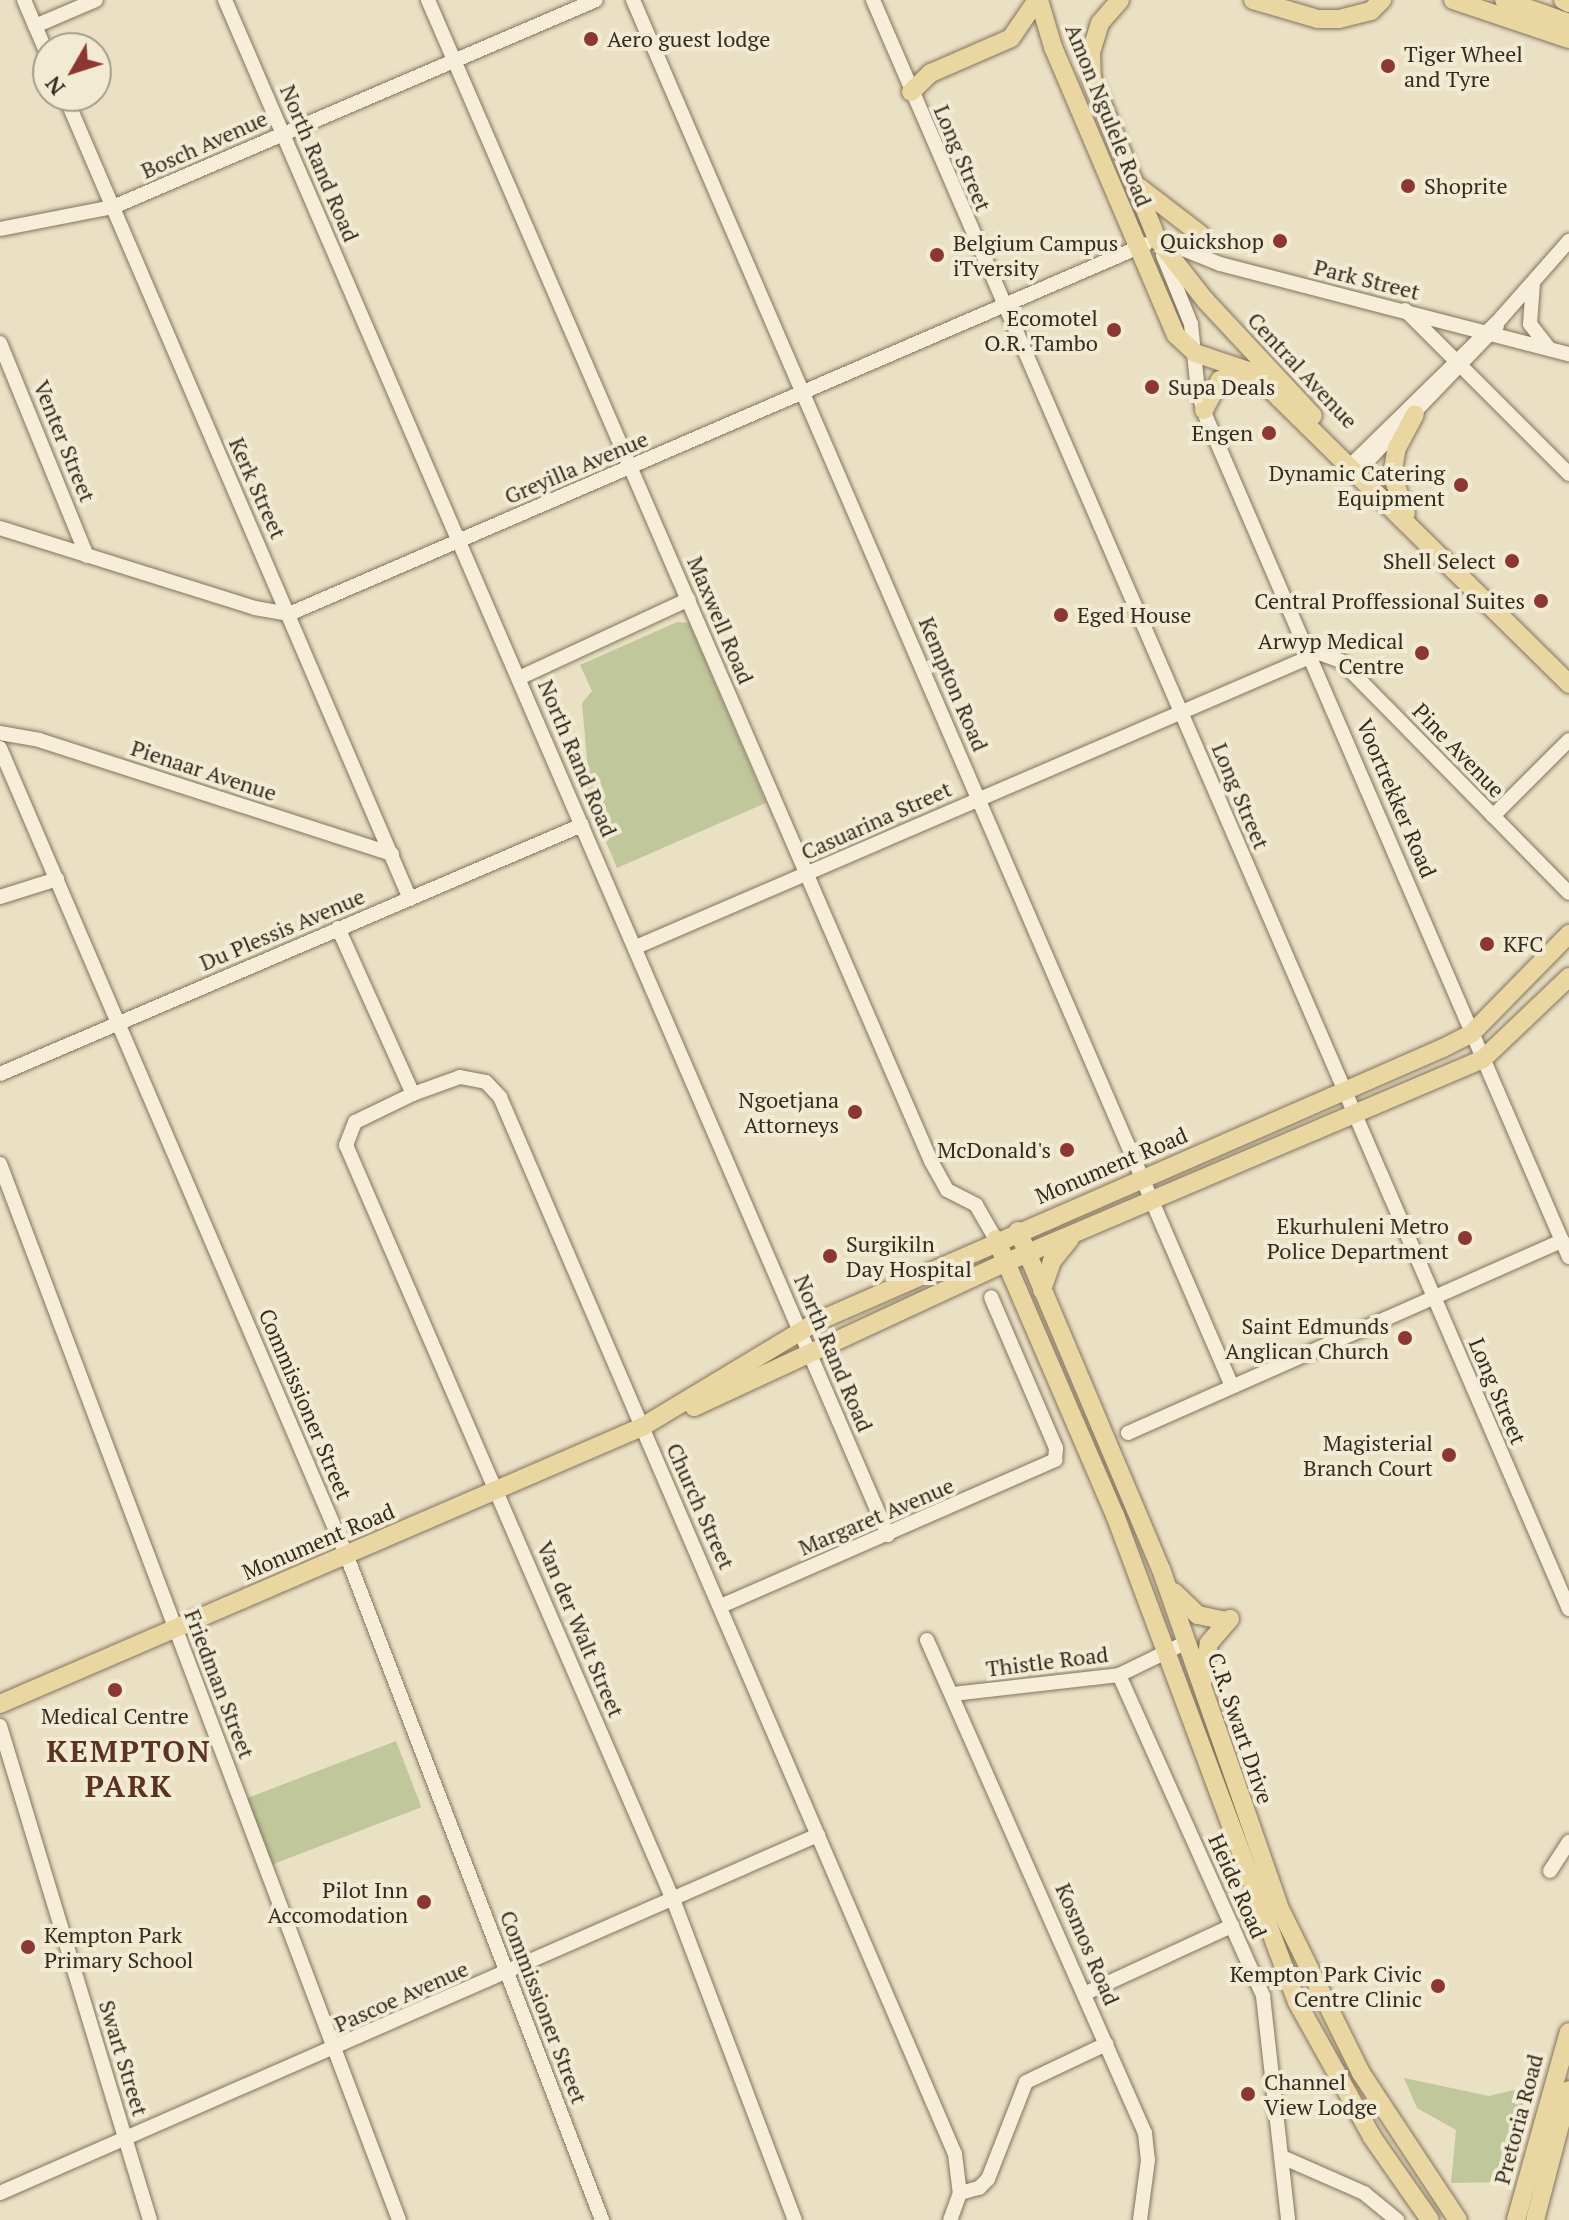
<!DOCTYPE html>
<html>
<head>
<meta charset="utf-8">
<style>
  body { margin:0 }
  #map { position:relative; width:1569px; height:2220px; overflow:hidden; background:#eae1c5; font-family:"PT Serif",serif }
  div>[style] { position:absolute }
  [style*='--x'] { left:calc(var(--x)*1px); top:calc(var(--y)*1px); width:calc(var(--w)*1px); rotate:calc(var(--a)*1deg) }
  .green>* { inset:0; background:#c0c79a; transform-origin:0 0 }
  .roads { filter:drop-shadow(0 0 2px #83735d) drop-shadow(0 0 2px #83735d) }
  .minor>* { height:14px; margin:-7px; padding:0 7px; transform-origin:7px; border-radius:7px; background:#f6eed8 }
  .major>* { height:18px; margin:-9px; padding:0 9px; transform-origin:9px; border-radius:9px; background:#ead6a1 }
  .dots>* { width:22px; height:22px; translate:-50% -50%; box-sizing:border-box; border:4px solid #f2ebd4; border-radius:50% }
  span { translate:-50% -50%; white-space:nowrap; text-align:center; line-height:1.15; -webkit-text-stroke:8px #f2ebd4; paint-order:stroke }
  .poi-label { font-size:22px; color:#352b1f }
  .left { translate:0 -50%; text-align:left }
  .right { translate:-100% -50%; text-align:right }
  .street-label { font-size:22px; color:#352b1f }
  .district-label { font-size:30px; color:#5e3223; font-weight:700; letter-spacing:2px }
  .north { position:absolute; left:32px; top:32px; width:80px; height:80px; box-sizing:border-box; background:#f2ebd4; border:2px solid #a69e8c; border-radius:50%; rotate:231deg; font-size:22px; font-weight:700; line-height:32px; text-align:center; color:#352b1f }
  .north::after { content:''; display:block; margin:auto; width:28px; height:36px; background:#8d3632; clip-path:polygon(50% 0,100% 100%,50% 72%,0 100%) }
</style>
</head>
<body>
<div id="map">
  <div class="green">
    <i style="clip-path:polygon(677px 622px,689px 623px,766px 803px,617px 868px,577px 774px,588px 771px,582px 703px,592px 691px,580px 665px)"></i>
    <i style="left:396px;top:1741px;width:71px;height:160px;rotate:69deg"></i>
    <i style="clip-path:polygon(1404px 2078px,1489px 2096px,1526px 2087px,1508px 2182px,1451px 2183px,1456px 2130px,1417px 2108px)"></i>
  </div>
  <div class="roads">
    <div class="minor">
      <i style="--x:24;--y:0;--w:61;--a:66.8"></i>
      <i style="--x:225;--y:0;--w:1672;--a:66.64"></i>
      <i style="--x:428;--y:0;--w:1265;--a:66.58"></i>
      <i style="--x:931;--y:1161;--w:33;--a:61"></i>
      <i style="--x:947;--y:1190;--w:33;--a:27"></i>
      <i style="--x:976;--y:1205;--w:39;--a:60"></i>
      <i style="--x:633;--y:0;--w:1510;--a:66.63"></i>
      <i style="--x:873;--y:0;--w:1753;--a:66.61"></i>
      <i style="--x:35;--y:26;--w:66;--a:-23.1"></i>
      <i style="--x:65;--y:96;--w:874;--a:66.75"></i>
      <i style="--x:0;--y:229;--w:115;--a:-11"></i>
      <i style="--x:113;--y:207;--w:525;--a:-23.2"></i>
      <i style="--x:1158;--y:239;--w:67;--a:22"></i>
      <i style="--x:1220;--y:264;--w:360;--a:14.5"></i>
      <i style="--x:1163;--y:255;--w:74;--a:67.9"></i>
      <i style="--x:1191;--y:324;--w:68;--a:84.1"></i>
      <i style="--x:1198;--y:392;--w:26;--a:72"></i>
      <i style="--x:1206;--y:417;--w:915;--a:66.63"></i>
      <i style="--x:1533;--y:283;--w:41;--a:94.2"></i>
      <i style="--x:1530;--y:324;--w:29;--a:52"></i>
      <i style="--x:1405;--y:310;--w:232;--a:45"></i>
      <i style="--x:0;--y:343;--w:230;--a:67.8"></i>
      <i style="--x:1349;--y:467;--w:213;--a:-44.4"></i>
      <i style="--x:1501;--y:318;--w:103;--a:-48.6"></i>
      <i style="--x:1355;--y:474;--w:205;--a:-46.2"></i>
      <i style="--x:0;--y:528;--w:267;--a:17.4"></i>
      <i style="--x:255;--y:608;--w:35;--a:10"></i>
      <i style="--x:289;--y:614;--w:933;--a:-23.35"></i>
      <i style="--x:519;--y:678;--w:187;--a:-24.9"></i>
      <i style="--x:0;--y:733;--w:40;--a:10"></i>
      <i style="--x:39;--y:740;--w:371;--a:17.9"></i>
      <i style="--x:0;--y:748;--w:877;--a:66.77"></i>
      <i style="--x:346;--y:1554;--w:714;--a:68.97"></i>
      <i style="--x:1493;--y:816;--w:107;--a:-45"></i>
      <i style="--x:0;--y:897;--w:60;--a:-17.5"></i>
      <i style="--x:338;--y:928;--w:182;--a:65.7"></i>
      <i style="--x:413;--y:1094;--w:50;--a:-19.9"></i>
      <i style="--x:460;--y:1077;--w:26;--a:11"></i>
      <i style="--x:486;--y:1082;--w:21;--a:47"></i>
      <i style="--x:500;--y:1097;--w:1151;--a:66.71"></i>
      <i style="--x:955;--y:2154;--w:39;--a:83"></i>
      <i style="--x:960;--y:2193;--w:29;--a:110"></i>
      <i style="--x:636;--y:947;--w:744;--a:-23.29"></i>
      <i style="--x:1319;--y:653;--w:23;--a:20"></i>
      <i style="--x:1341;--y:661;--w:325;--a:45.5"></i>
      <i style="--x:0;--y:1074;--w:633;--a:-23.16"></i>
      <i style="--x:413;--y:1094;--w:64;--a:154.2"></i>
      <i style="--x:355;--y:1122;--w:25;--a:111"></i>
      <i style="--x:346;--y:1145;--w:825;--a:66.57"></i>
      <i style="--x:674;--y:1902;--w:340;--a:69.2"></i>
      <i style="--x:0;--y:1164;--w:1129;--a:69.3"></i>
      <i style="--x:1128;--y:1433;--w:475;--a:-23.9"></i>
      <i style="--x:721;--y:1606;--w:365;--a:-23.6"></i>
      <i style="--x:1055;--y:1460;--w:12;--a:-85"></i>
      <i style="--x:1056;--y:1448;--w:164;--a:-113.3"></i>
      <i style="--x:927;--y:1640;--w:539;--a:66.15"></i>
      <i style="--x:1145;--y:2133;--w:27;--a:84"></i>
      <i style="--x:1148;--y:2160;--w:61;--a:97.6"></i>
      <i style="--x:1119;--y:1675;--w:352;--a:65.8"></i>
      <i style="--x:1263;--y:1996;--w:225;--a:83.6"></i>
      <i style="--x:953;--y:1694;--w:167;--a:-6.5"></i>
      <i style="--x:1119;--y:1675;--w:76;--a:-25.9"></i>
      <i style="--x:0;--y:1726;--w:516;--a:73.11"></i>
      <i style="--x:1550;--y:1871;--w:35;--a:-57"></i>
      <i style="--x:1086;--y:1993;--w:161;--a:-24.7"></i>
      <i style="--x:1282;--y:2157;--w:90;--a:23.7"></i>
      <i style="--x:1364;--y:2193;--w:43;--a:39.3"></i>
      <i style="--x:0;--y:2193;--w:893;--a:-23.64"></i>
      <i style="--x:960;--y:2193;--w:20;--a:-15"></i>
      <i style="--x:979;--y:2188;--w:13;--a:-45"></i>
      <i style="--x:988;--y:2179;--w:104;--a:-68.6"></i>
      <i style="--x:1026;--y:2082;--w:89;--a:-25.4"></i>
    </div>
    <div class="major">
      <i style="--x:1039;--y:0;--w:49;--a:73.4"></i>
      <i style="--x:1053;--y:47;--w:313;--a:66.9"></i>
      <i style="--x:1176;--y:335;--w:26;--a:43"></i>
      <i style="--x:1195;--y:353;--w:62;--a:18.7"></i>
      <i style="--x:1254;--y:373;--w:443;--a:44.6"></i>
      <i style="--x:1120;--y:0;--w:30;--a:131"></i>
      <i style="--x:1100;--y:23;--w:30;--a:107"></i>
      <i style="--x:1091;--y:52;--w:26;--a:88"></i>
      <i style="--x:1092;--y:78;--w:174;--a:68"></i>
      <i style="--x:1157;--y:239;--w:78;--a:51.8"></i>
      <i style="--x:1205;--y:300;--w:158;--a:47"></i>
      <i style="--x:1253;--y:0;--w:68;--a:16.3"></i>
      <i style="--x:1318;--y:19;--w:21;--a:0"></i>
      <i style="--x:1339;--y:19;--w:33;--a:-14"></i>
      <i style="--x:1371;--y:11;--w:16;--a:-45"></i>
      <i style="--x:1453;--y:0;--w:122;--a:18.6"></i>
      <i style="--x:1504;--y:0;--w:69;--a:19.5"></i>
      <i style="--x:1563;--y:0;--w:7;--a:27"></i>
      <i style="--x:911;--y:92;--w:28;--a:-44"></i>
      <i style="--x:931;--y:73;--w:87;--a:-23.6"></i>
      <i style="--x:1011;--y:38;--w:46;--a:-55.6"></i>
      <i style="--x:1139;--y:187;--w:78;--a:37.7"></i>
      <i style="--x:1204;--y:410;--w:34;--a:-62"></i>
      <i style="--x:1220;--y:380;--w:28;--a:-13"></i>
      <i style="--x:1406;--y:513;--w:40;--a:-110.2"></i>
      <i style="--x:1392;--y:475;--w:27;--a:-80"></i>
      <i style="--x:1397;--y:448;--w:38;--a:-62"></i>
      <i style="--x:1018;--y:1231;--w:367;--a:67.1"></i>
      <i style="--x:1161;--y:1569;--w:362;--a:70.7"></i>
      <i style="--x:1281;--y:1911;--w:181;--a:63.7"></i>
      <i style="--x:1361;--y:2073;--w:176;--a:56.6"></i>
      <i style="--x:996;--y:1239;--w:301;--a:66.7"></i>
      <i style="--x:1115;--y:1515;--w:520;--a:69.51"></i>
      <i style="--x:1297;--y:2002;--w:154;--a:60.9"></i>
      <i style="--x:1372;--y:2137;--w:101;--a:55.1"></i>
      <i style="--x:1042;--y:1290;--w:31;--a:-71"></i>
      <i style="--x:1052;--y:1261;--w:28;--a:-51"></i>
      <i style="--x:694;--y:1407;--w:345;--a:-24.9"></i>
      <i style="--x:1007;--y:1262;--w:517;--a:-23.1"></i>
      <i style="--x:1483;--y:1059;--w:119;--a:-43.6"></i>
      <i style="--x:1174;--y:1592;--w:33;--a:44"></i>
      <i style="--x:1198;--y:1615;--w:30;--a:12"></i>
      <i style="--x:1203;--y:1680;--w:37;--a:-81"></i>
      <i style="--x:1209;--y:1643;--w:32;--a:-49"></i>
      <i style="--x:0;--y:1704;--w:699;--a:-23.34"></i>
      <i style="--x:642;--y:1427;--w:203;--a:-31.1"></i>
      <i style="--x:816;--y:1322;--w:684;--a:-23.61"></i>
      <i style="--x:1443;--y:1048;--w:33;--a:-27"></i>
      <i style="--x:1472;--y:1033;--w:139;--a:-45.6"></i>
      <i style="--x:1516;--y:2220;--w:195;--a:-74.3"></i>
      <i style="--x:1535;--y:2220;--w:134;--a:-75.3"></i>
    </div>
  </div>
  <div class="dots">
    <i style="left:591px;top:39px;background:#8d3632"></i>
    <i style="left:1388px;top:66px;background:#8d3632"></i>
    <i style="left:1408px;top:186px;background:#8d3632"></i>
    <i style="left:1280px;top:241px;background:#8d3632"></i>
    <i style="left:937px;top:255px;background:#8d3632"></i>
    <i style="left:1114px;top:330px;background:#8d3632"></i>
    <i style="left:1152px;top:387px;background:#8d3632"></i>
    <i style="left:1269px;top:433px;background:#8d3632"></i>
    <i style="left:1461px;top:485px;background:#8d3632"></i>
    <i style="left:1512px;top:561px;background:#8d3632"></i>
    <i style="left:1541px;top:601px;background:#8d3632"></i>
    <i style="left:1061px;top:615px;background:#8d3632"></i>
    <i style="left:1422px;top:653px;background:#8d3632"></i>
    <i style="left:1487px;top:944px;background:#8d3632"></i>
    <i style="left:855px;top:1112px;background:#8d3632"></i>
    <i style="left:1067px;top:1150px;background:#8d3632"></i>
    <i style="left:1465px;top:1238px;background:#8d3632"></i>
    <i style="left:830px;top:1256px;background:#8d3632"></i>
    <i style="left:1405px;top:1338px;background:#8d3632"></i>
    <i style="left:1449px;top:1455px;background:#8d3632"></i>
    <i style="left:115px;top:1690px;background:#8d3632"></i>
    <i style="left:424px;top:1902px;background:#8d3632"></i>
    <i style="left:28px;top:1947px;background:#8d3632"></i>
    <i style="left:1438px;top:1986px;background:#8d3632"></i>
    <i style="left:1248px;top:2094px;background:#8d3632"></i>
  </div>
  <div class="poi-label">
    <span class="left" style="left:607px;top:39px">Aero guest lodge</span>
    <span class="left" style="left:1404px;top:66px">Tiger Wheel<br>and Tyre</span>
    <span class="left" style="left:1424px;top:186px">Shoprite</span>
    <span class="right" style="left:1264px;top:241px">Quickshop</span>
    <span class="left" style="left:953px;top:255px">Belgium Campus<br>iTversity</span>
    <span class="right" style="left:1098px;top:330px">Ecomotel<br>O.R. Tambo</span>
    <span class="left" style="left:1168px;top:387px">Supa Deals</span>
    <span class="right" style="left:1253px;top:433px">Engen</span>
    <span class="right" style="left:1445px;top:485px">Dynamic Catering<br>Equipment</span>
    <span class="right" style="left:1496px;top:561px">Shell Select</span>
    <span class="right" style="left:1525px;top:601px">Central Proffessional Suites</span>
    <span class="left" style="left:1077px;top:615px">Eged House</span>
    <span class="right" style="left:1404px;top:653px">Arwyp Medical<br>Centre</span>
    <span class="left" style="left:1503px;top:944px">KFC</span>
    <span class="right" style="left:839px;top:1112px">Ngoetjana<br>Attorneys</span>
    <span class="right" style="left:1051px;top:1150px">McDonald's</span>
    <span class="right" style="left:1449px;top:1238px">Ekurhuleni Metro<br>Police Department</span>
    <span class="left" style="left:846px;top:1256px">Surgikiln<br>Day Hospital</span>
    <span class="right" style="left:1389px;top:1338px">Saint Edmunds<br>Anglican Church</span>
    <span class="right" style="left:1433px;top:1455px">Magisterial<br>Branch Court</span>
    <span style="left:115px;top:1716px">Medical Centre</span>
    <span class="right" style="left:408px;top:1902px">Pilot Inn<br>Accomodation</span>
    <span class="left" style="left:44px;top:1947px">Kempton Park<br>Primary School</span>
    <span class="right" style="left:1422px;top:1986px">Kempton Park Civic<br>Centre Clinic</span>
    <span class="left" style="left:1264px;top:2094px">Channel<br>View Lodge</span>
  </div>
  <div class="street-label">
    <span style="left:1109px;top:115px;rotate:68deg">Amon Ngulele Road</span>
    <span style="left:204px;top:144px;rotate:-24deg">Bosch Avenue</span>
    <span style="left:963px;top:158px;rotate:67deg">Long Street</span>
    <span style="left:320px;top:163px;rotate:67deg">North Rand Road</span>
    <span style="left:1367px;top:279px;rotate:14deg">Park Street</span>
    <span style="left:1303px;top:370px;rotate:47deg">Central Avenue</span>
    <span style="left:65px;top:441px;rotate:68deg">Venter Street</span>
    <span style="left:576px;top:467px;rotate:-23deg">Greyilla Avenue</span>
    <span style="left:258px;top:488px;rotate:66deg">Kerk Street</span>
    <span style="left:721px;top:620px;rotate:67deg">Maxwell Road</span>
    <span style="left:954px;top:684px;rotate:67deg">Kempton Road</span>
    <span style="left:1459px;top:750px;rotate:46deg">Pine Avenue</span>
    <span style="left:578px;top:758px;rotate:67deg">North Rand Road</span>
    <span style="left:204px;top:770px;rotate:18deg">Pienaar Avenue</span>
    <span style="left:1241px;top:796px;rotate:67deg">Long Street</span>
    <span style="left:1397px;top:798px;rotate:67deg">Voortrekker Road</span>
    <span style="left:876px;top:820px;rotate:-24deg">Casuarina Street</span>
    <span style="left:282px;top:929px;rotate:-23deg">Du Plessis Avenue</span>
    <span style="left:1111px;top:1165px;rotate:-23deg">Monument Road</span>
    <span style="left:834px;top:1353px;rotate:67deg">North Rand Road</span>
    <span style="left:1498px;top:1391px;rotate:67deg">Long Street</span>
    <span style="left:306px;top:1404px;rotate:67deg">Commissioner Street</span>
    <span style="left:701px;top:1506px;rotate:66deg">Church Street</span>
    <span style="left:876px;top:1516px;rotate:-23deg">Margaret Avenue</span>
    <span style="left:318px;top:1541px;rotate:-23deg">Monument Road</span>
    <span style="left:581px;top:1629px;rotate:67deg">Van der Walt Street</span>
    <span style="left:1047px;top:1661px;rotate:-7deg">Thistle Road</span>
    <span style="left:220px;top:1684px;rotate:69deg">Friedman Street</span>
    <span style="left:1241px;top:1728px;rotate:71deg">C.R. Swart Drive</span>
    <span style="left:1238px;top:1886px;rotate:66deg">Heide Road</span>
    <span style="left:1088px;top:1944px;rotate:67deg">Kosmos Road</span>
    <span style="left:401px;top:1996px;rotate:-24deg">Pascoe Avenue</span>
    <span style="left:544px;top:2007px;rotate:69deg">Commissioner Street</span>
    <span style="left:124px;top:2058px;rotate:73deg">Swart Street</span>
    <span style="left:1518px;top:2119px;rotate:-75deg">Pretoria Road</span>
  </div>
  <div class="district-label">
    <span style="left:129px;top:1768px">KEMPTON<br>PARK</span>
  </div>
  <div class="north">N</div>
</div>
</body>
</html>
